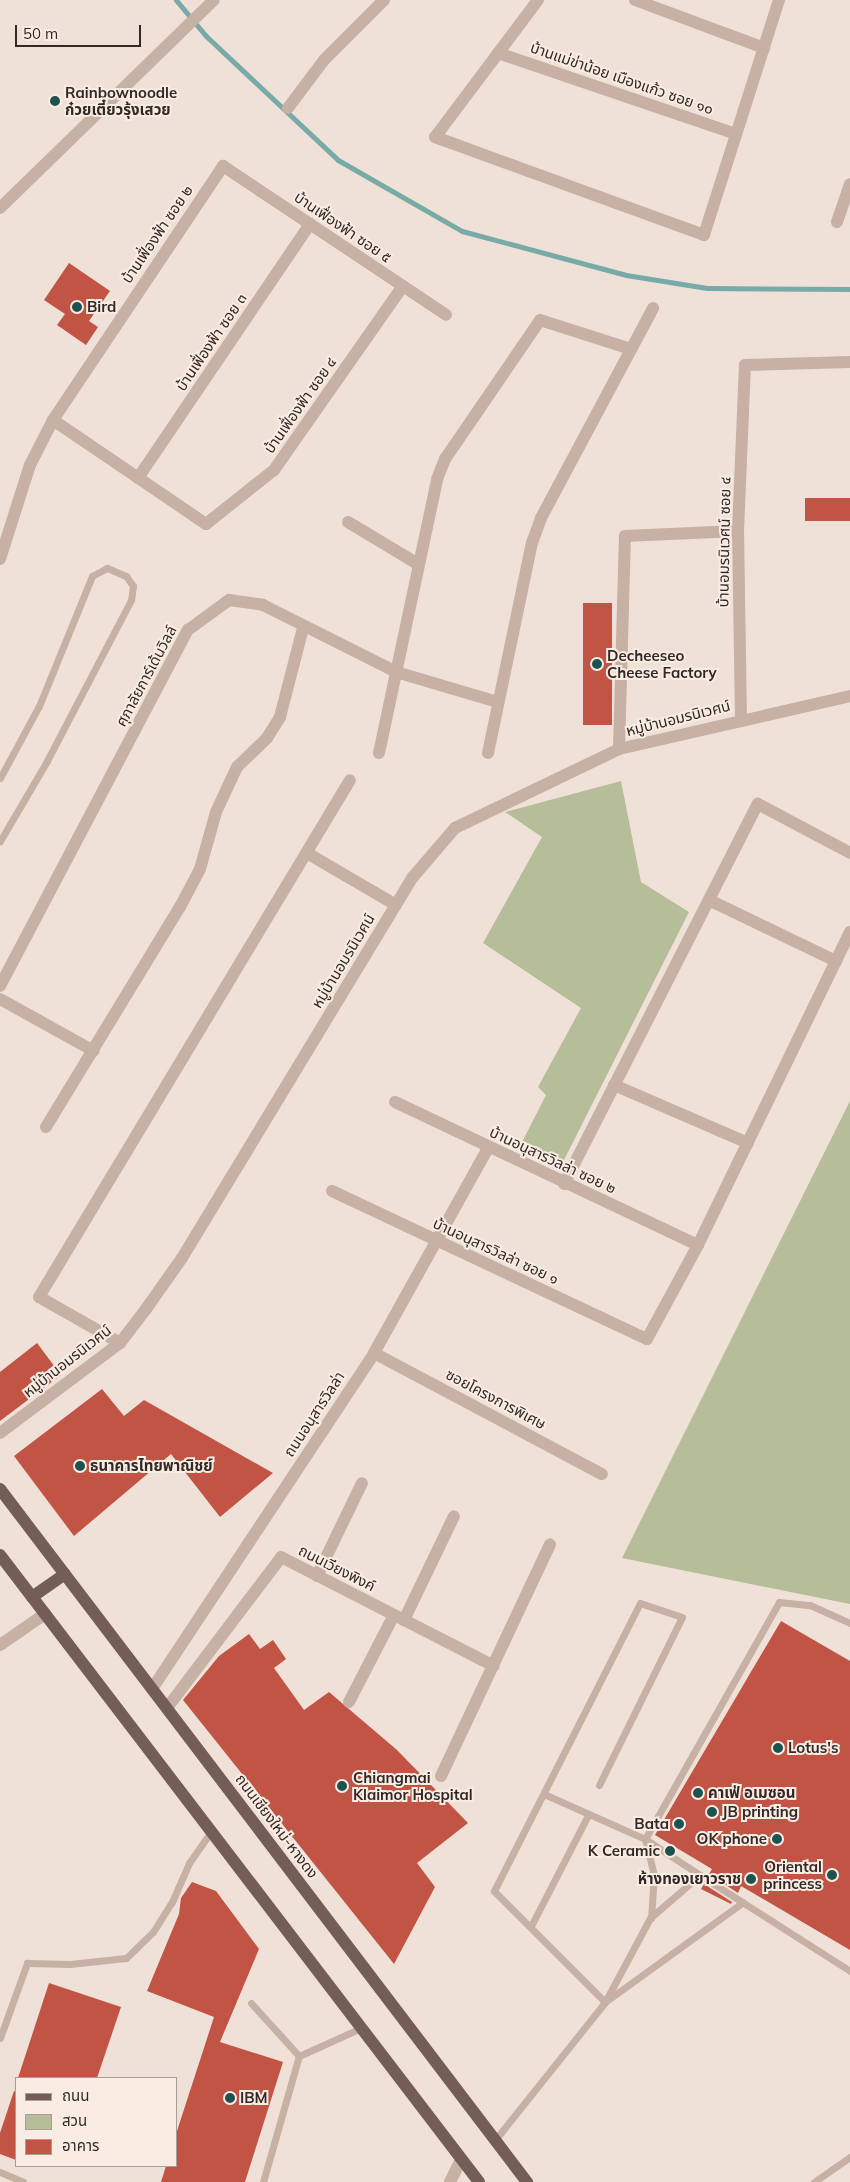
<!DOCTYPE html>
<html>
<head>
<meta charset="utf-8">
<style>
  body { margin:0 }
  #map { position:relative; width:850px; height:2182px; overflow:hidden; background:#f0e1d8; font-family:Mulish,"Noto Sans Thai",sans-serif }
  div>[style] { position:absolute }
  [style*='--x'] { left:calc(var(--x)*1px); top:calc(var(--y)*1px); width:calc(var(--w)*1px); rotate:calc(var(--a)*1deg) }
  .green>* { inset:0; background:#b5be98 }
  .stream>* { height:5px; margin:-2.5px; padding:0 2.5px; transform-origin:2.5px; border-radius:2.5px; background:#78aba8 }
  .building>* { inset:0; background:#c15444; transform-origin:0 0 }
  .lane>* { height:7px; margin:-3.5px; padding:0 3.5px; transform-origin:3.5px; border-radius:3.5px; background:#c7b0a4 }
  .street>* { height:12px; margin:-6px; padding:0 6px; transform-origin:6px; border-radius:6px; background:#c7b0a4 }
  .primary>* { height:12px; margin:-6px; padding:0 6px; transform-origin:6px; border-radius:6px; background:#745d57 }
  .dots>* { width:14px; height:14px; translate:-50% -50%; box-sizing:border-box; border:2px solid #f8ece3; border-radius:50% }
  span { translate:-50% -50%; white-space:nowrap; text-align:center; line-height:1.15; -webkit-text-stroke:4px #f8ece3; paint-order:stroke }
  .street-label { font-size:15px; color:#332826 }
  .poi-label { font-size:15px; color:#332826; font-weight:700 }
  .left { translate:0 -50%; text-align:left }
  .right { translate:-100% -50%; text-align:right }
  .legend { position:absolute; left:15px; top:2077px; width:162px; height:90px; box-sizing:border-box; background:#f8ece3; border:1px solid #a99e97; margin:0; padding:6px 9px; list-style:none; font-size:15px; color:#332826 }
  .legend li { display:flex; align-items:center; gap:10px; height:25px }
  .legend b { width:25px; border:1px solid #a99e97 }
  .scale { position:absolute; left:15px; top:25px; width:126px; height:22px; box-sizing:border-box; border:2px solid #332826; border-top:0; padding-left:6px; font-size:15px; line-height:18px; white-space:nowrap; color:#332826; -webkit-text-stroke:4px #f8ece3; paint-order:stroke }
</style>
</head>
<body>
<div id="map">
  <div class="green">
    <i style="clip-path:polygon(621px 781px,641px 882px,689px 912px,562px 1164px,520px 1146px,546px 1095px,538px 1087px,581px 1008px,483px 943px,542px 837px,505px 812px)"></i>
    <i style="clip-path:polygon(850px 1101px,850px 1604px,622px 1558px)"></i>
  </div>
  <div class="stream">
    <i style="--x:176;--y:0;--w:47;--a:50.2"></i>
    <i style="--x:206;--y:36;--w:181;--a:43.2"></i>
    <i style="--x:338;--y:160;--w:143;--a:29.8"></i>
    <i style="--x:462;--y:231;--w:170;--a:15"></i>
    <i style="--x:626;--y:275;--w:82;--a:9.1"></i>
    <i style="--x:707;--y:288;--w:143;--a:0.4"></i>
  </div>
  <div class="building">
    <i style="clip-path:polygon(69px 263px,110px 291px,89px 321px,98px 327px,86px 345px,57px 325px,65px 314px,44px 300px)"></i>
    <i style="left:805px;top:498px;width:45px;height:23px"></i>
    <i style="left:583px;top:603px;width:29px;height:122px"></i>
    <i style="clip-path:polygon(37px 1343px,61px 1375px,0 1421px,0 1372px)"></i>
    <i style="clip-path:polygon(102px 1389px,124px 1416px,144px 1400px,273px 1473px,220px 1517px,171px 1454px,74px 1536px,14px 1456px)"></i>
    <i style="clip-path:polygon(781px 1621px,850px 1661px,850px 1950px,741px 1886px,738px 1893px,709px 1874px,712px 1869px,655px 1835px)"></i>
    <i style="clip-path:polygon(249px 1634px,260px 1649px,273px 1640px,286px 1659px,274px 1668px,304px 1710px,329px 1692px,397px 1750px,468px 1823px,417px 1863px,435px 1887px,394px 1964px,183px 1700px,219px 1656px)"></i>
    <i style="clip-path:polygon(192px 1882px,216px 1891px,259px 1949px,220px 2042px,283px 2062px,245px 2182px,161px 2182px,166px 2166px,176px 2166px,176px 2134px,214px 2017px,147px 1991px,179px 1914px,181px 1898px)"></i>
    <i style="clip-path:polygon(704px 1884px,732px 1902px,731px 1904px,701px 1889px)"></i>
    <i style="clip-path:polygon(49px 1983px,121px 2007px,97px 2078px,18px 2078px)"></i>
    <i style="clip-path:polygon(14px 2091px,16px 2092px,16px 2160px,0 2154px,0 2133px)"></i>
  </div>
  <div class="lane">
    <i style="--x:0;--y:778;--w:82;--a:-61.6"></i>
    <i style="--x:39;--y:706;--w:140;--a:-67.8"></i>
    <i style="--x:92;--y:576;--w:17;--a:-28"></i>
    <i style="--x:107;--y:568;--w:21;--a:23"></i>
    <i style="--x:126;--y:576;--w:12;--a:55"></i>
    <i style="--x:133;--y:586;--w:14;--a:98"></i>
    <i style="--x:131;--y:600;--w:182;--a:117.6"></i>
    <i style="--x:47;--y:761;--w:93;--a:120.4"></i>
    <i style="--x:599;--y:1785;--w:187;--a:-63.7"></i>
    <i style="--x:682;--y:1617;--w:44;--a:-161.6"></i>
    <i style="--x:640;--y:1603;--w:323;--a:116.9"></i>
    <i style="--x:494;--y:1891;--w:157;--a:45"></i>
    <i style="--x:605;--y:2002;--w:170;--a:-35.9"></i>
    <i style="--x:544;--y:1794;--w:111;--a:24"></i>
    <i style="--x:645;--y:1839;--w:66;--a:33.2"></i>
    <i style="--x:651;--y:1918;--w:43;--a:-86"></i>
    <i style="--x:654;--y:1875;--w:37;--a:-104"></i>
    <i style="--x:645;--y:1839;--w:272;--a:-60.5"></i>
    <i style="--x:779;--y:1602;--w:31;--a:6"></i>
    <i style="--x:810;--y:1605;--w:44;--a:24.2"></i>
    <i style="--x:531;--y:1926;--w:125;--a:-62.8"></i>
    <i style="--x:251;--y:2003;--w:72;--a:47.8"></i>
    <i style="--x:299;--y:2056;--w:68;--a:-24.3"></i>
    <i style="--x:0;--y:2038;--w:80;--a:-70.2"></i>
    <i style="--x:27;--y:1963;--w:43;--a:1.3"></i>
    <i style="--x:70;--y:1964;--w:56;--a:-6.1"></i>
    <i style="--x:126;--y:1958;--w:37;--a:-44"></i>
    <i style="--x:153;--y:1932;--w:36;--a:-58"></i>
    <i style="--x:172;--y:1902;--w:43;--a:-66.4"></i>
    <i style="--x:189;--y:1863;--w:39;--a:-55"></i>
    <i style="--x:495;--y:2140;--w:176;--a:-51.4"></i>
    <i style="--x:605;--y:2002;--w:95;--a:-61.8"></i>
    <i style="--x:650;--y:1918;--w:66;--a:-40.7"></i>
    <i style="--x:700;--y:1875;--w:178;--a:32.6"></i>
    <i style="--x:0;--y:2172;--w:25;--a:23"></i>
    <i style="--x:263;--y:2182;--w:131;--a:-74.1"></i>
    <i style="--x:814;--y:2182;--w:44;--a:-34.8"></i>
  </div>
  <div class="street">
    <i style="--x:538;--y:0;--w:171;--a:126.9"></i>
    <i style="--x:435;--y:137;--w:286;--a:20"></i>
    <i style="--x:704;--y:235;--w:247;--a:-72.3"></i>
    <i style="--x:635;--y:0;--w:138;--a:20.4"></i>
    <i style="--x:498;--y:53;--w:251;--a:18.8"></i>
    <i style="--x:288;--y:108;--w:60;--a:-53.1"></i>
    <i style="--x:324;--y:60;--w:85;--a:-45"></i>
    <i style="--x:0;--y:208;--w:298;--a:-44.2"></i>
    <i style="--x:837;--y:222;--w:40;--a:-71.1"></i>
    <i style="--x:53;--y:420;--w:185;--a:34.2"></i>
    <i style="--x:206;--y:524;--w:87;--a:-38.5"></i>
    <i style="--x:274;--y:470;--w:225;--a:-55"></i>
    <i style="--x:138;--y:478;--w:307;--a:-55.9"></i>
    <i style="--x:348;--y:522;--w:82;--a:31"></i>
    <i style="--x:0;--y:559;--w:99;--a:-72.3"></i>
    <i style="--x:30;--y:465;--w:51;--a:-62.9"></i>
    <i style="--x:53;--y:420;--w:306;--a:-56.2"></i>
    <i style="--x:223;--y:166;--w:268;--a:33.7"></i>
    <i style="--x:741;--y:720;--w:189;--a:-90.9"></i>
    <i style="--x:738;--y:531;--w:166;--a:-87.6"></i>
    <i style="--x:745;--y:365;--w:105;--a:-1.6"></i>
    <i style="--x:619;--y:749;--w:213;--a:-88.4"></i>
    <i style="--x:625;--y:536;--w:113;--a:-2.5"></i>
    <i style="--x:379;--y:753;--w:280;--a:-78"></i>
    <i style="--x:437;--y:479;--w:22;--a:-68"></i>
    <i style="--x:445;--y:459;--w:168;--a:-55.6"></i>
    <i style="--x:540;--y:320;--w:96;--a:17.7"></i>
    <i style="--x:488;--y:753;--w:215;--a:-78.2"></i>
    <i style="--x:532;--y:543;--w:27;--a:-70"></i>
    <i style="--x:541;--y:518;--w:238;--a:-61.9"></i>
    <i style="--x:307;--y:853;--w:103;--a:30.3"></i>
    <i style="--x:709;--y:900;--w:141;--a:25.7"></i>
    <i style="--x:0;--y:986;--w:403;--a:-62.2"></i>
    <i style="--x:188;--y:630;--w:51;--a:-36.2"></i>
    <i style="--x:229;--y:600;--w:34;--a:8"></i>
    <i style="--x:263;--y:605;--w:149;--a:26.7"></i>
    <i style="--x:396;--y:672;--w:106;--a:16.4"></i>
    <i style="--x:0;--y:999;--w:107;--a:29"></i>
    <i style="--x:614;--y:1085;--w:146;--a:23.4"></i>
    <i style="--x:395;--y:1102;--w:335;--a:25.3"></i>
    <i style="--x:46;--y:1127;--w:258;--a:-58.7"></i>
    <i style="--x:180;--y:907;--w:43;--a:-62.2"></i>
    <i style="--x:200;--y:869;--w:59;--a:-74.3"></i>
    <i style="--x:216;--y:812;--w:50;--a:-65"></i>
    <i style="--x:237;--y:767;--w:42;--a:-44"></i>
    <i style="--x:267;--y:738;--w:25;--a:-58"></i>
    <i style="--x:280;--y:717;--w:92;--a:-75.5"></i>
    <i style="--x:564;--y:1184;--w:427;--a:-63"></i>
    <i style="--x:758;--y:804;--w:104;--a:28"></i>
    <i style="--x:332;--y:1191;--w:348;--a:25.2"></i>
    <i style="--x:647;--y:1339;--w:107;--a:-61.5"></i>
    <i style="--x:698;--y:1245;--w:348;--a:-64.1"></i>
    <i style="--x:120;--y:1343;--w:93;--a:-150.4"></i>
    <i style="--x:39;--y:1297;--w:603;--a:-58.97"></i>
    <i style="--x:374;--y:1353;--w:258;--a:28"></i>
    <i style="--x:0;--y:1433;--w:150;--a:-36.9"></i>
    <i style="--x:120;--y:1343;--w:43;--a:-52.6"></i>
    <i style="--x:146;--y:1309;--w:62;--a:-54.8"></i>
    <i style="--x:182;--y:1258;--w:446;--a:-58.8"></i>
    <i style="--x:413;--y:877;--w:65;--a:-49.4"></i>
    <i style="--x:455;--y:828;--w:182;--a:-25.7"></i>
    <i style="--x:619;--y:749;--w:237;--a:-12.9"></i>
    <i style="--x:317;--y:1576;--w:103;--a:-64.2"></i>
    <i style="--x:404;--y:1620;--w:115;--a:-64.3"></i>
    <i style="--x:0;--y:1645;--w:55;--a:-34.6"></i>
    <i style="--x:152;--y:1689;--w:403;--a:-56.5"></i>
    <i style="--x:374;--y:1353;--w:235;--a:-60.9"></i>
    <i style="--x:349;--y:1702;--w:98;--a:-62.7"></i>
    <i style="--x:167;--y:1708;--w:189;--a:-52.9"></i>
    <i style="--x:281;--y:1557;--w:239;--a:27.1"></i>
    <i style="--x:441;--y:1776;--w:256;--a:-64.8"></i>
    <i style="--x:450;--y:2182;--w:25;--a:-64"></i>
  </div>
  <div class="primary">
    <i style="--x:0;--y:1489;--w:871;--a:52.75"></i>
    <i style="--x:0;--y:1555;--w:789;--a:52.62"></i>
    <i style="--x:32;--y:1597;--w:40;--a:-34.9"></i>
  </div>
  <div class="dots">
    <i style="left:55px;top:101px;background:#1d524f"></i>
    <i style="left:77px;top:307px;background:#1d524f"></i>
    <i style="left:597px;top:664px;background:#1d524f"></i>
    <i style="left:80px;top:1466px;background:#1d524f"></i>
    <i style="left:778px;top:1748px;background:#1d524f"></i>
    <i style="left:342px;top:1786px;background:#1d524f"></i>
    <i style="left:698px;top:1793px;background:#1d524f"></i>
    <i style="left:712px;top:1812px;background:#1d524f"></i>
    <i style="left:679px;top:1824px;background:#1d524f"></i>
    <i style="left:777px;top:1839px;background:#1d524f"></i>
    <i style="left:670px;top:1851px;background:#1d524f"></i>
    <i style="left:832px;top:1875px;background:#1d524f"></i>
    <i style="left:751px;top:1879px;background:#1d524f"></i>
    <i style="left:230px;top:2098px;background:#1d524f"></i>
  </div>
  <div class="street-label">
    <span style="left:622px;top:78px;rotate:19deg">บ้านแม่ข่าน้อย เมืองแก้ว ซอย ๑๐</span>
    <span style="left:343px;top:227px;rotate:34deg">บ้านเฟื่องฟ้า ซอย ๕</span>
    <span style="left:157px;top:234px;rotate:-56deg">บ้านเฟื่องฟ้า ซอย ๒</span>
    <span style="left:211px;top:342px;rotate:-56deg">บ้านเฟื่องฟ้า ซอย ๓</span>
    <span style="left:300px;top:405px;rotate:-55deg">บ้านเฟื่องฟ้า ซอย ๔</span>
    <span style="left:724px;top:542px;rotate:-89deg">บ้านอมรนิเวศน์ ซอย ๔</span>
    <span style="left:146px;top:676px;rotate:-62deg">ศุภาลัยการ์เด้นวิลล์</span>
    <span style="left:678px;top:718px;rotate:-14deg">หมู่บ้านอมรนิเวศน์</span>
    <span style="left:343px;top:961px;rotate:-59deg">หมู่บ้านอมรนิเวศน์</span>
    <span style="left:553px;top:1160px;rotate:25deg">บ้านอนุสารวิลล่า ซอย ๒</span>
    <span style="left:496px;top:1251px;rotate:25deg">บ้านอนุสารวิลล่า ซอย ๑</span>
    <span style="left:67px;top:1361px;rotate:-38deg">หมู่บ้านอมรนิเวศน์</span>
    <span style="left:496px;top:1399px;rotate:28deg">ซอยโครงการพิเศษ</span>
    <span style="left:314px;top:1414px;rotate:-57deg">ถนนอนุสารวิลล่า</span>
    <span style="left:337px;top:1568px;rotate:27deg">ถนนเวียงพิงค์</span>
    <span style="left:277px;top:1826px;rotate:53deg">ถนนเชียงใหม่-หางดง</span>
  </div>
  <div class="poi-label">
    <span class="left" style="left:65px;top:101px">Rainbownoodle<br>ก๋วยเตี๋ยวรุ้งเสวย</span>
    <span class="left" style="left:87px;top:307px">Bird</span>
    <span class="left" style="left:607px;top:664px">Decheeseo<br>Cheese Factory</span>
    <span class="left" style="left:90px;top:1466px">ธนาคารไทยพาณิชย์</span>
    <span class="left" style="left:788px;top:1748px">Lotus's</span>
    <span class="left" style="left:353px;top:1786px">Chiangmai<br>Klaimor Hospital</span>
    <span class="left" style="left:708px;top:1793px">คาเฟ่ อเมซอน</span>
    <span class="left" style="left:722px;top:1812px">JB printing</span>
    <span class="right" style="left:669px;top:1824px">Bata</span>
    <span class="right" style="left:767px;top:1839px">OK phone</span>
    <span class="right" style="left:660px;top:1851px">K Ceramic</span>
    <span class="right" style="left:822px;top:1875px">Oriental<br>princess</span>
    <span class="right" style="left:741px;top:1879px">ห้างทองเยาวราช</span>
    <span class="left" style="left:240px;top:2098px">IBM</span>
  </div>
  <ul class="legend">
  <li><b style="height:6px;background:#745d57"></b>ถนน</li>
  <li><b style="height:14px;background:#b5be98"></b>สวน</li>
  <li><b style="height:14px;background:#c15444"></b>อาคาร</li>
  </ul>
  <div class="scale">50 m</div>
</div>
</body>
</html>
